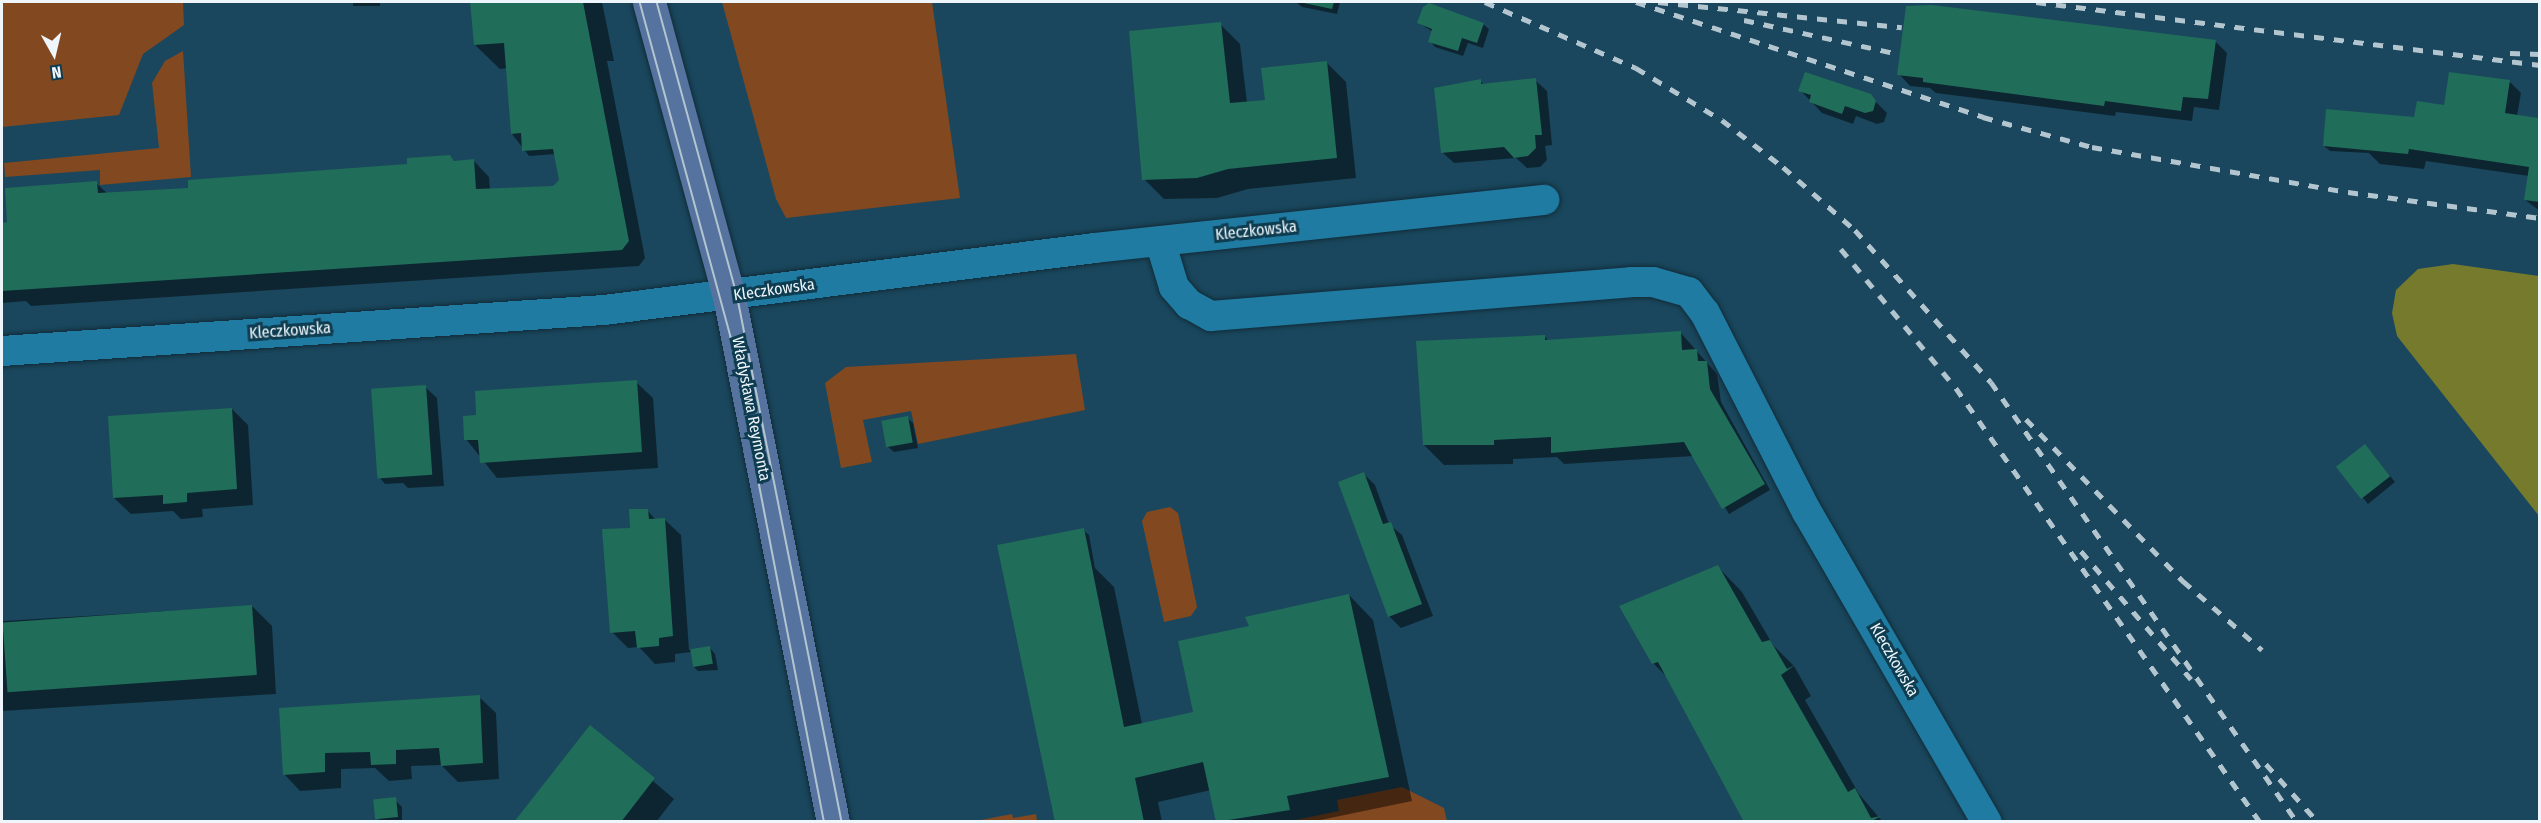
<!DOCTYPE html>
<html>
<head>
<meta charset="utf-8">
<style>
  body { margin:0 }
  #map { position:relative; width:2541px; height:823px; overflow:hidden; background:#1a475d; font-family:"Fira Sans Condensed",sans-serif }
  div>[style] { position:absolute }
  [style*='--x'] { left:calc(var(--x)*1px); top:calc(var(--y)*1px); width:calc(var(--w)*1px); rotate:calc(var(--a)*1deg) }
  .green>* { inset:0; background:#824820 }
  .water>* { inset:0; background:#757a2c }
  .shadow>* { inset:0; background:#0007; transform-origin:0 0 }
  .building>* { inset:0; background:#206d59; transform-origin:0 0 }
  .roads { filter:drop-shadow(0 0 2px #112c39) drop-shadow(0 0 2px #112c39) }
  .minor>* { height:30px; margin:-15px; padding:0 15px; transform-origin:15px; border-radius:15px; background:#207ba2 }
  .secondary>* { height:33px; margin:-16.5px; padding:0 16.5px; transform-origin:16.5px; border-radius:16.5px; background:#56739f }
  .tram>* { height:1.5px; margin:-0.75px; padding:0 0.75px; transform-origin:0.75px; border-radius:0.75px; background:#b3c5cf }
  .rail>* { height:4.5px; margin-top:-2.25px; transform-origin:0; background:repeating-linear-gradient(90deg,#b3c5cf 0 10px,transparent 0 20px) }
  span { translate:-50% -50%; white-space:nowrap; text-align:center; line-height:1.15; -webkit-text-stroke:6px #0e3d51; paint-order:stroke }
  .street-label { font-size:16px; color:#eff6fb }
  .frame { position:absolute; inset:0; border:3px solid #eff6fb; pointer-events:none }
  .north { position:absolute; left:24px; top:24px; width:60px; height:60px; -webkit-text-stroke:4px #0e3d51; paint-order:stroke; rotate:172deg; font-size:16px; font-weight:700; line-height:24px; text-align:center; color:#eff6fb }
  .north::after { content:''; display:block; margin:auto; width:21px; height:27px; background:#eff6fb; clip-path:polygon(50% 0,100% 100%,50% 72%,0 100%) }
</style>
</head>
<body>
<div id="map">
  <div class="green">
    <i style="clip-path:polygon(2px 2px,183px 2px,184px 25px,143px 54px,119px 115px,2px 127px)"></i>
    <i style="clip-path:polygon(722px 2px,932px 2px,960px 198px,786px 218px,776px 199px)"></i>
    <i style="clip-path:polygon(183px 51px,191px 177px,100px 185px,100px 170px,5px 177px,4px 163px,159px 148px,152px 83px,165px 61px)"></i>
    <i style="clip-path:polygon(1076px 354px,1085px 410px,918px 444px,911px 411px,863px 420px,872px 462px,841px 468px,825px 383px,846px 367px)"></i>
    <i style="clip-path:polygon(1170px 507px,1178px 513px,1197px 607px,1191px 616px,1164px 622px,1142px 521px,1147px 512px)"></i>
    <i style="clip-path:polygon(1402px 787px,1444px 808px,1447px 821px,1291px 821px,1339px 811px,1337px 800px)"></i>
    <i style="clip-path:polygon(1012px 814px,1013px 818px,1036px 814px,1037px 821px,976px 821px)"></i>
  </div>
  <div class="water">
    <i style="clip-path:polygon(2453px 264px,2539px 276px,2539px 516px,2397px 336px,2392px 313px,2396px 290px,2418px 269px)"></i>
  </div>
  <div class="shadow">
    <i style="left:353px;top:2px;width:27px;height:4px"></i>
    <i style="clip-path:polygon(472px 2px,602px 2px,614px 61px,607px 61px,645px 258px,639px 266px,31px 306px,26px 301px,2px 303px,2px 224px,96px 183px,108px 194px,190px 189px,409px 165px,450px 156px,456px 163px,473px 160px,489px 177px,490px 190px,554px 188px,560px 180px,556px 154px,529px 156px,512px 134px,508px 68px,500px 69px,475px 45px)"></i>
    <i style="clip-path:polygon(1296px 2px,1340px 2px,1337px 14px,1302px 7px)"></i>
    <i style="clip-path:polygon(1419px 23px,1483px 24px,1489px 29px,1483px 48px,1468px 43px,1463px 56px,1435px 47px,1430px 41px,1433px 32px)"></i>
    <i style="clip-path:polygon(1220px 24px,1240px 44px,1247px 103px,1266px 101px,1326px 62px,1346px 82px,1356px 178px,1248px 189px,1217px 198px,1164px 199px,1144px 179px)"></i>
    <i style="clip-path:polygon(2215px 41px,2227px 53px,2219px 110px,2194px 107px,2192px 121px,2116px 112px,2115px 116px,1936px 93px,1930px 88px,1910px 86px,1899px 74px)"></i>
    <i style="clip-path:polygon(1535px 80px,1547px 91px,1552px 145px,1545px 146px,1547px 160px,1540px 167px,1527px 168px,1516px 158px,1454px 163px,1442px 152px,1480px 81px,1484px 85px)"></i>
    <i style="clip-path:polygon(2510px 82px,2521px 93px,2517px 116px,2539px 120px,2540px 116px,2540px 211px,2525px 200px,2529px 176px,2426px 161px,2424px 169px,2380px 164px,2369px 153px,2330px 151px,2324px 146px,2415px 118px)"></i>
    <i style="clip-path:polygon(1800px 90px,1870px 96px,1887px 113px,1884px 122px,1877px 124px,1856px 116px,1853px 124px,1822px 113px)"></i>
    <i style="clip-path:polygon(1680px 332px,1717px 374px,1721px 402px,1770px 490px,1729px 514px,1694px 456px,1564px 464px,1557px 457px,1513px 459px,1513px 464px,1444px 465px,1424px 445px,1544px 336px,1549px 341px)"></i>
    <i style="clip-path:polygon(636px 382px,653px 398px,658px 468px,497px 478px,466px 439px)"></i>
    <i style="clip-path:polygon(425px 387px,437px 398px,444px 486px,408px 488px,403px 483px,385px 484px,380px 478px)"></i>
    <i style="clip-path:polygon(232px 409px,248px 425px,253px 505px,202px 509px,203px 517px,181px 519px,173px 511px,131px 514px,114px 498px)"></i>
    <i style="clip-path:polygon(907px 418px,913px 423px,918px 448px,894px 452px,888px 447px)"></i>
    <i style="clip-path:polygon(2370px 451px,2395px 482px,2368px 504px,2338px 467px)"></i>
    <i style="clip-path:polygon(1363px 473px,1375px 485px,1389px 524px,1402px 535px,1433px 616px,1401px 628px,1389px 616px)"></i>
    <i style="clip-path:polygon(647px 510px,656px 520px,664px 519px,681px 535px,689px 650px,710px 648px,715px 654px,718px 670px,698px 671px,693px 666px,691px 652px,675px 654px,675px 662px,655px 664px,639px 647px,628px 648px,612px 632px,631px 529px)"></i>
    <i style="clip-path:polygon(1083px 530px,1089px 535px,1095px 568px,1114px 587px,1142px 724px,1195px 713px,1251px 627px,1349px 595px,1373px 620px,1412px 801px,1311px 822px,1217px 822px,1211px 790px,1158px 802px,1162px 822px,1057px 822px)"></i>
    <i style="clip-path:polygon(1718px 567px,1742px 592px,1773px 645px,1794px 666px,1811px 696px,1805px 700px,1859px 794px,1883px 822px,1747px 822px,1669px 679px,1653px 663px)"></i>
    <i style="clip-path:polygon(252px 606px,272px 626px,276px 694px,2px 711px,2px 611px,3px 621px)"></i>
    <i style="clip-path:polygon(479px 697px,496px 713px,499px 779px,458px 782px,441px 765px,411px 766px,412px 779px,389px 781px,375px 768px,341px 769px,341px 788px,300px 791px,284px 774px,281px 709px)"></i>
    <i style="clip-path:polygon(590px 727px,674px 799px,656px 822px,516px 822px)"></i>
    <i style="clip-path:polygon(396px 801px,402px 807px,402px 822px,381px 822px,377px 817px)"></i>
  </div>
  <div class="building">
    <i style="clip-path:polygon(470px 2px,583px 2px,629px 241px,622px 250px,2px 291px,2px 223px,7px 222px,5px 188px,97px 181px,98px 193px,188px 188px,188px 180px,407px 164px,407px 158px,450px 155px,454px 161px,474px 159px,476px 189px,553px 186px,559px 180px,553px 149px,522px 151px,521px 133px,511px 134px,504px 43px,474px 45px)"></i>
    <i style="clip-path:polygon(1299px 2px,1334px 2px,1332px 9px)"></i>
    <i style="clip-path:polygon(1429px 3px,1484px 23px,1477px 43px,1462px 38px,1458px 51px,1428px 42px,1432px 29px,1417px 23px,1423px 7px)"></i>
    <i style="clip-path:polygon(1932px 5px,2216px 40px,2208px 99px,2183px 97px,2181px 111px,2105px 101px,2104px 106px,1923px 82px,1923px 78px,1897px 75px,1906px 6px)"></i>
    <i style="clip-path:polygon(1221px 22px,1230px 103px,1265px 100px,1261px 68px,1327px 61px,1337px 158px,1228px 169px,1197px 178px,1142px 180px,1129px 31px)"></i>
    <i style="clip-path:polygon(1805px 72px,1871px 94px,1876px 101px,1873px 111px,1865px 113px,1845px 106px,1842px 114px,1809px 102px,1811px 95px,1798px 91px)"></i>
    <i style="clip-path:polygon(2449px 72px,2510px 80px,2505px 113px,2538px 118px,2540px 114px,2540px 202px,2524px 200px,2529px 167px,2409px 149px,2408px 154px,2323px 146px,2326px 109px,2414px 117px,2417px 101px,2444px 105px)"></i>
    <i style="clip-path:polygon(1536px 78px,1542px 135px,1535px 135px,1536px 148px,1528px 156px,1514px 158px,1504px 147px,1441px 153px,1434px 88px,1481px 79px,1481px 84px)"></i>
    <i style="clip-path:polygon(1681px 331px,1682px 350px,1697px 349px,1698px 361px,1707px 361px,1710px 389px,1765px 484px,1722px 509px,1684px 442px,1551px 453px,1551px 437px,1494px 440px,1494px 445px,1423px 445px,1416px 341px,1545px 335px,1545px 340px)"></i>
    <i style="clip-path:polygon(637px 380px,642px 452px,480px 463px,478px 440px,464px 440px,463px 416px,476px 415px,475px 391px)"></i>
    <i style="left:426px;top:385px;width:90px;height:55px;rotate:86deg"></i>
    <i style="clip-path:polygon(232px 408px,237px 489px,187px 493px,187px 502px,163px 504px,163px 495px,113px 498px,108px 416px)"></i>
    <i style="left:908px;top:416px;width:27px;height:27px;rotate:80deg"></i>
    <i style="left:2365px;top:444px;width:41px;height:37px;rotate:52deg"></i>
    <i style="clip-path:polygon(1364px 472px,1383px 524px,1391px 522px,1422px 604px,1388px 617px,1338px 482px)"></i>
    <i style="clip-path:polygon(629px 509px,648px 509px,649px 519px,665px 518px,673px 636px,659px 638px,659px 646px,637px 648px,635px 631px,610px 633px,602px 529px,630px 528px)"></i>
    <i style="clip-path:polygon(1084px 528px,1124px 727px,1193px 712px,1178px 641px,1249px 626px,1245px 617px,1349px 594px,1389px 777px,1287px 796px,1290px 810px,1216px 822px,1203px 762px,1135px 778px,1144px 822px,1055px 822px,997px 545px)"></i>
    <i style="clip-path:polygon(1718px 565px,1762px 642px,1770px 640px,1787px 669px,1795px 665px,1781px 675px,1848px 792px,1855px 788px,1871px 818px,1881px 816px,1870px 822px,1744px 822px,1658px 662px,1652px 664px,1619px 606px)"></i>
    <i style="left:252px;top:605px;width:70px;height:250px;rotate:86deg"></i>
    <i style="left:710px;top:646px;width:18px;height:20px;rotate:81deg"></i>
    <i style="clip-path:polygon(480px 695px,483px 763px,441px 766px,439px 748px,396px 750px,396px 764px,371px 765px,370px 752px,325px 753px,325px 772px,283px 775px,279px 708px)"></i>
    <i style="clip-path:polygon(590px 725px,655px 778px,621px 822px,514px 822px)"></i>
    <i style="left:396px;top:797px;width:20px;height:23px;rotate:84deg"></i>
  </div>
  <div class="roads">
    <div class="minor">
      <i style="--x:1160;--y:241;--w:48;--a:73.1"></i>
      <i style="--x:1174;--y:287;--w:23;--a:49"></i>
      <i style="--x:1189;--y:304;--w:25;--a:29"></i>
      <i style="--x:1211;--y:316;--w:421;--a:-4.6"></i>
      <i style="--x:1631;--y:282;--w:22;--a:0"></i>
      <i style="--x:1653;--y:282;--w:37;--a:16"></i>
      <i style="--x:1689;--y:292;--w:26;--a:53"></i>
      <i style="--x:1705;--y:313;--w:224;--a:62.9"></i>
      <i style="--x:1807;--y:512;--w:358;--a:59.9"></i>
      <i style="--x:2;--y:351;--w:603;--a:-3.9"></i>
      <i style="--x:604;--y:310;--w:494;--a:-7.2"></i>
      <i style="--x:1094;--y:248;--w:453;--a:-6.1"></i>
    </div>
    <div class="secondary">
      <i style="--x:649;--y:2;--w:305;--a:74.8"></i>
      <i style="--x:729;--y:296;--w:536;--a:78.82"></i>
    </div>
  </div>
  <div class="tram">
    <i style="--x:640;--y:2;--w:347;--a:74.8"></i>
    <i style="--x:731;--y:337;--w:494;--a:79.1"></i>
    <i style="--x:657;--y:2;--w:303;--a:74.7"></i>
    <i style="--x:737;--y:294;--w:538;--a:78.75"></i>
  </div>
  <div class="rail">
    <i style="--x:1485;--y:2;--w:165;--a:23.6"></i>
    <i style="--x:1636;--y:68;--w:100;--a:31.2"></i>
    <i style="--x:1722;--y:120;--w:77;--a:37.6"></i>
    <i style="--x:1783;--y:167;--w:96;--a:41.2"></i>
    <i style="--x:1855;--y:230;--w:204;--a:48.2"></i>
    <i style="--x:1991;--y:382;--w:536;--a:55.18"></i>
    <i style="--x:1636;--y:2;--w:366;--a:18.3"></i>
    <i style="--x:1983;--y:117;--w:113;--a:15.4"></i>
    <i style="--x:2092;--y:147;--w:260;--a:10"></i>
    <i style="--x:2348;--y:192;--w:194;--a:7.7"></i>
    <i style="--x:1658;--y:2;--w:245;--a:5.9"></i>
    <i style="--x:2036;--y:2;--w:508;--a:7.13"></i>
    <i style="--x:1744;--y:20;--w:159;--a:12.4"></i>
    <i style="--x:2510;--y:53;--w:30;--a:2"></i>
    <i style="--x:1841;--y:249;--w:180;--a:50.4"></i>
    <i style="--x:1956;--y:388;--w:530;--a:54.99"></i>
    <i style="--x:2026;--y:419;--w:226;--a:45.9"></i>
    <i style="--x:2183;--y:581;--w:105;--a:41.1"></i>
    <i style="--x:2081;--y:551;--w:169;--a:49.3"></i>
    <i style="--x:2266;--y:764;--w:78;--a:48.1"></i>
  </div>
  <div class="street-label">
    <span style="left:1256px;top:231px;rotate:-6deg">Kleczkowska</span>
    <span style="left:774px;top:290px;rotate:-8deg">Kleczkowska</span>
    <span style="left:290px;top:331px;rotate:-4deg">Kleczkowska</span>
    <span style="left:751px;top:409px;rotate:79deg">Władysława Reymonta</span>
    <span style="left:1894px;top:660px;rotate:60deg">Kleczkowska</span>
  </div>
  <div class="frame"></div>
  <div class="north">N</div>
</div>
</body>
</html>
